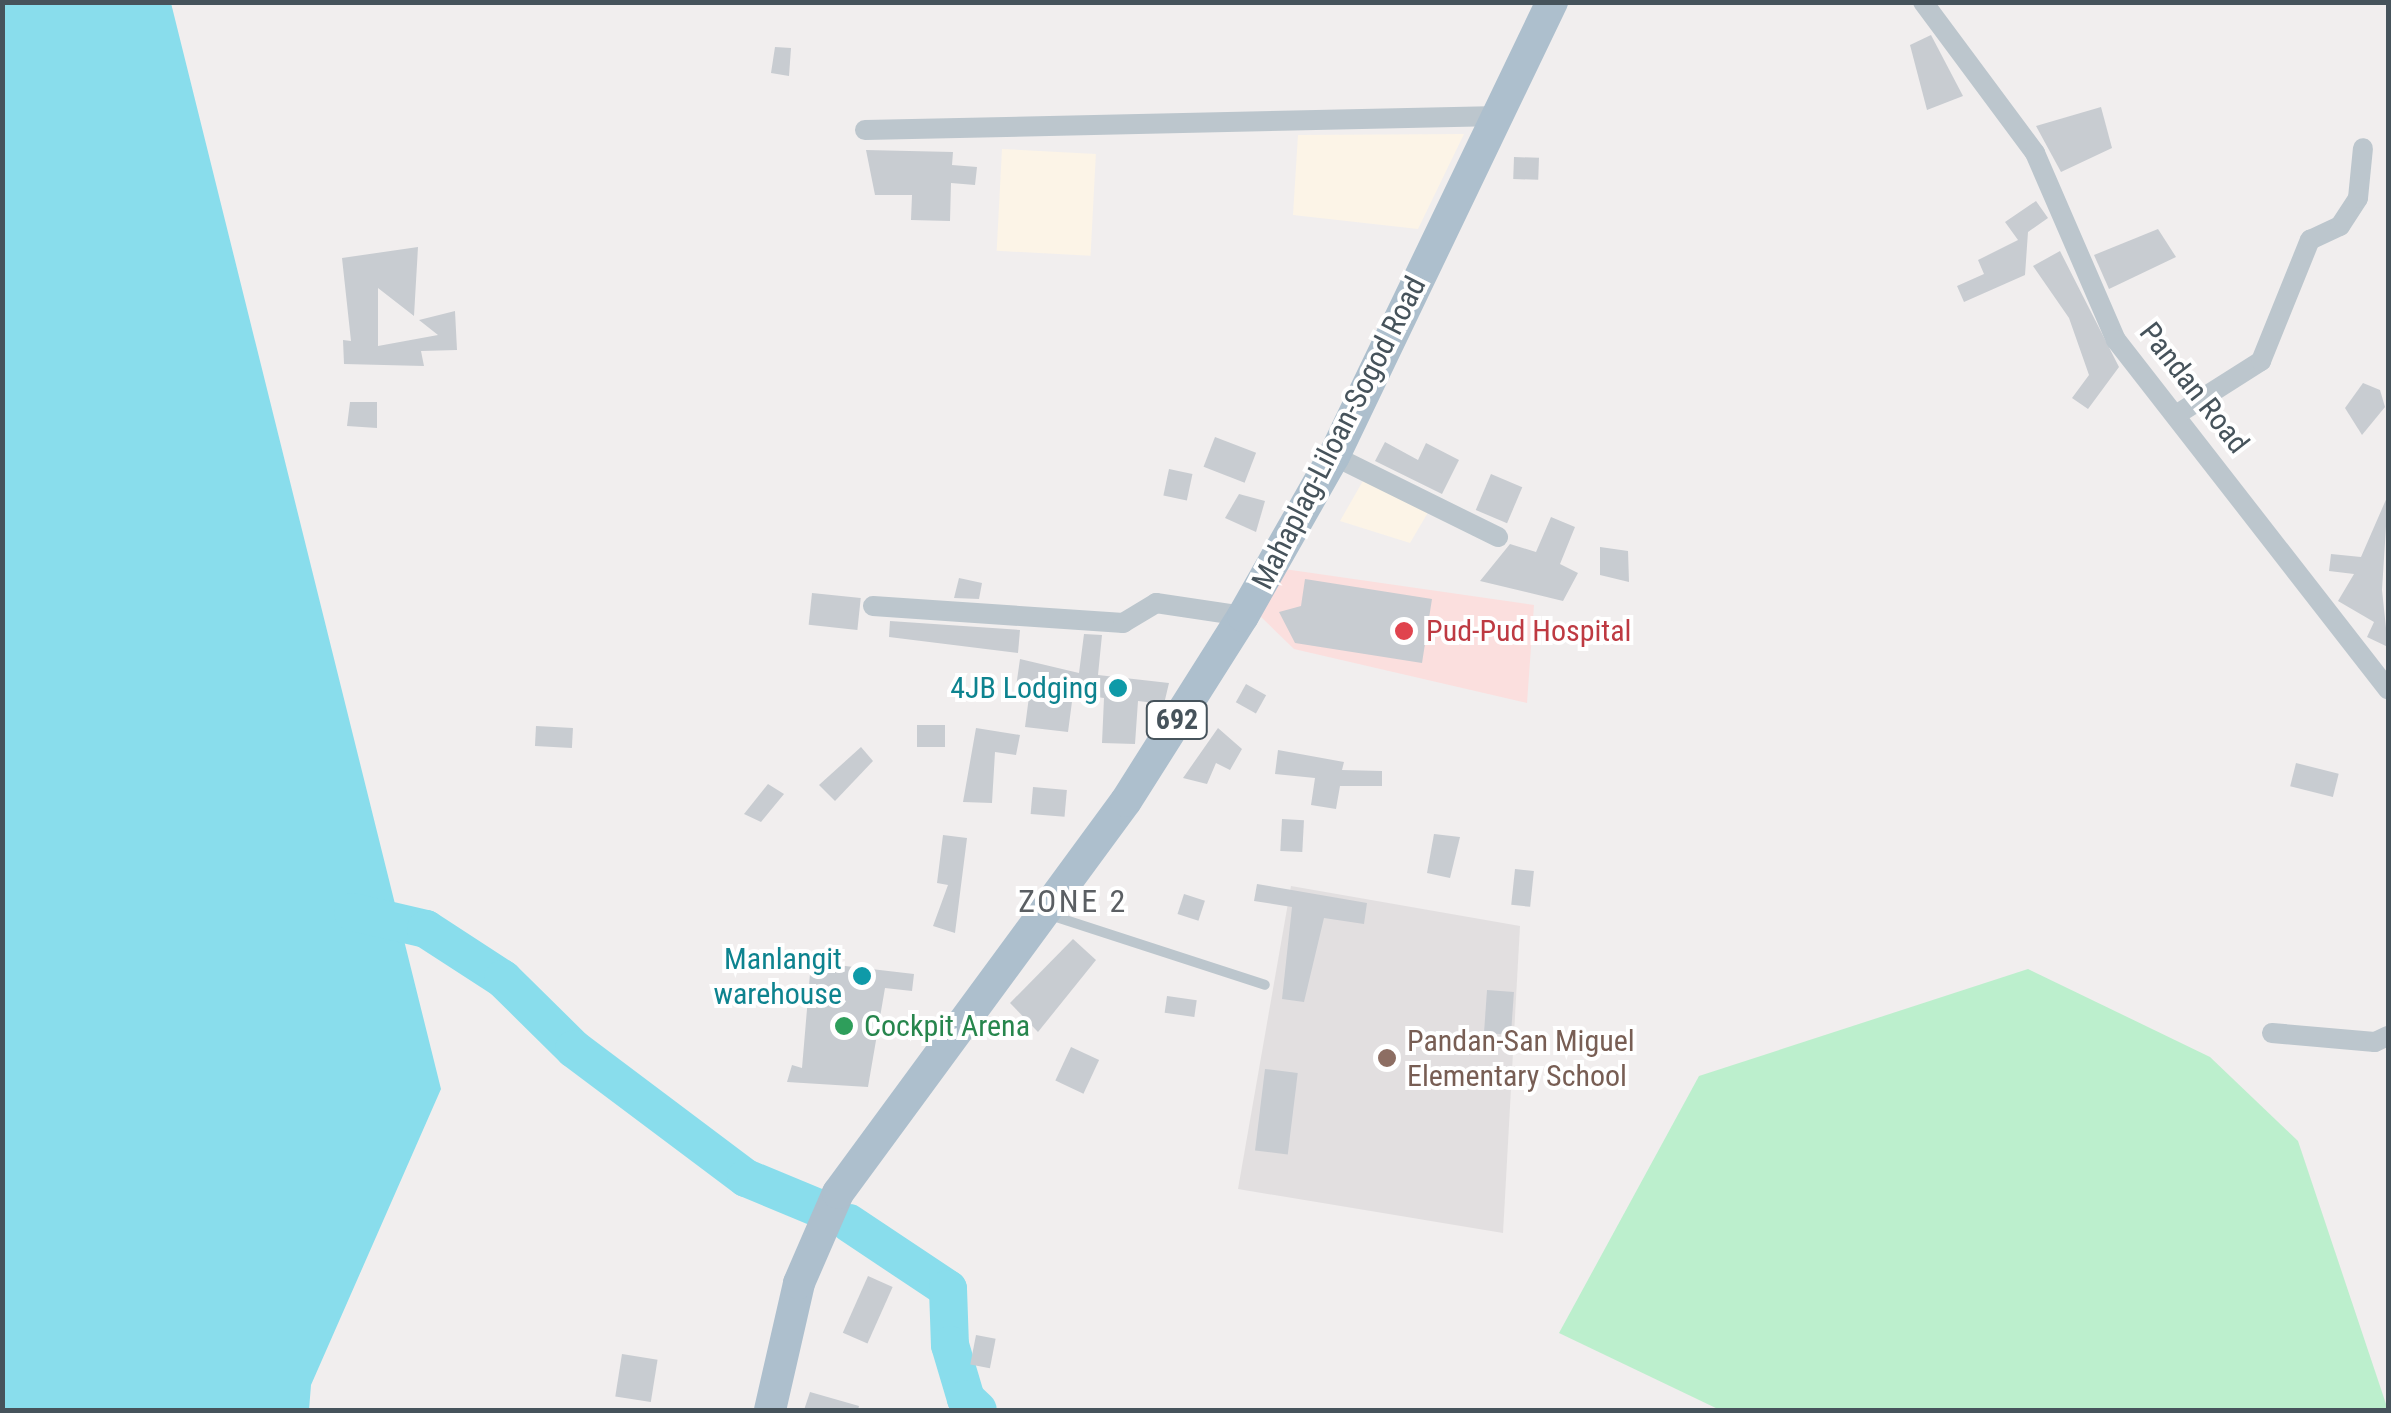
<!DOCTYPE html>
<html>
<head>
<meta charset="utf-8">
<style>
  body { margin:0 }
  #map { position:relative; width:2391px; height:1413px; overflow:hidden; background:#f1eeee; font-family:"Roboto Condensed",sans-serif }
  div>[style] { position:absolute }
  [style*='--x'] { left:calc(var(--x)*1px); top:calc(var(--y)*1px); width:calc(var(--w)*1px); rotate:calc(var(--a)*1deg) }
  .commercial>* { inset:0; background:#fcf4e7; transform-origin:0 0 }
  .education>* { inset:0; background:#e2dfe0 }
  .medical>* { inset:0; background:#fbdfde }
  .green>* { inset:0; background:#bcefcd }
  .water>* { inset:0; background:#89ddec }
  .river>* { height:38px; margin:-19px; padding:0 19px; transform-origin:19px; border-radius:19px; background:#89ddec }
  .building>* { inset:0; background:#c8ccd1; transform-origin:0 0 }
  .service>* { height:10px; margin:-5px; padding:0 5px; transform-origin:5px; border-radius:5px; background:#bcc6cd }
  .minor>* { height:20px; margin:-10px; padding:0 10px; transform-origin:10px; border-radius:10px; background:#bcc6cd }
  .primary>* { height:32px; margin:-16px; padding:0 16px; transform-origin:16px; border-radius:16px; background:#adbfcd }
  .dots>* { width:28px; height:28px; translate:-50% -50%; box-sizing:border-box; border:5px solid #fff; border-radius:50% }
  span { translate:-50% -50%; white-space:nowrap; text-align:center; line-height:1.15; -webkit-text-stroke:8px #fff; paint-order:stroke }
  .shield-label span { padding:2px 8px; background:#fff; border:2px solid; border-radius:8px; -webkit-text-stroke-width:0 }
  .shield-label { font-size:28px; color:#46535b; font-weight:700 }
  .street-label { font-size:30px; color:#46535b }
  .health-label { font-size:30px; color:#be3a42 }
  .left { translate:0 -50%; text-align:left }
  .culture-label { font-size:30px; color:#0d838f }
  .right { translate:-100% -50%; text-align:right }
  .leisure-label { font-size:30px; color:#27864d }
  .education-label { font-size:30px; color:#785e54 }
  .neighbourhood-label { font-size:32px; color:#5b5f63; letter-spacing:2.5px }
  .frame { position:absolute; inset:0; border:5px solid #46535b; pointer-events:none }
</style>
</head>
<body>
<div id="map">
  <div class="commercial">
    <i style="clip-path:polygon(1464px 134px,1418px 229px,1293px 215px,1298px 135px)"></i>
    <i style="left:1002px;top:149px;width:94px;height:102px;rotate:3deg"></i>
    <i style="clip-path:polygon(1364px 479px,1430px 509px,1410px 543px,1340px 521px)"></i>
  </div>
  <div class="education">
    <i style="clip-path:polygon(1291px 886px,1520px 926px,1503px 1233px,1238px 1189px)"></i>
  </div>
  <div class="medical">
    <i style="clip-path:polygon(1284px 569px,1534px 605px,1527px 703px,1294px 649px,1258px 614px)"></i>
  </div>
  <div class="green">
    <i style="clip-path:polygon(2028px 969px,2210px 1057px,2298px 1141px,2388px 1410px,1720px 1410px,1559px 1333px,1699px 1076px)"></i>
  </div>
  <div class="water">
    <i style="clip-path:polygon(3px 2px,171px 3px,441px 1089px,311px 1385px,309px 1410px,3px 1410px)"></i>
  </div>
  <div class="river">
    <i style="--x:353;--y:912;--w:75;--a:13.1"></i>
    <i style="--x:426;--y:929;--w:92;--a:33"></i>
    <i style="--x:503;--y:979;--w:100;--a:44.6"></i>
    <i style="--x:574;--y:1049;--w:215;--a:36.9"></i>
    <i style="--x:746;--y:1178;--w:76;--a:22.5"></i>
    <i style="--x:849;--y:1223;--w:119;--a:33.7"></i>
    <i style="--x:948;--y:1289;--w:56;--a:88"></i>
    <i style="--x:950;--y:1345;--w:56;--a:73.5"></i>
    <i style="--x:966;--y:1399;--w:16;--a:43"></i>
  </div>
  <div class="building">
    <i style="clip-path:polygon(1931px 35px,1963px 96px,1927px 110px,1910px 45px)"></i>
    <i style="clip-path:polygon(775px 47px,791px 48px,789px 76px,771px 73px)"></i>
    <i style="clip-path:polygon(2101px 107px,2112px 148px,2061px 172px,2036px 126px)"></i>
    <i style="clip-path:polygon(866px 150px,953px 152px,952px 165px,977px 167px,975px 185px,951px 183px,950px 221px,911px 220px,912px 195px,875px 195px)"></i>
    <i style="left:1514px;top:157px;width:25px;height:22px;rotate:2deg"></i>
    <i style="clip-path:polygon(2036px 201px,2048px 218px,2028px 232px,2025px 275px,1964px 302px,1957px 286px,1984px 274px,1978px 260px,2018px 240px,2005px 222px)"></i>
    <i style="clip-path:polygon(2158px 229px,2176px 257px,2109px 289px,2094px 255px)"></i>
    <i style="clip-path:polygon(418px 247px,414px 316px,378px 288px,378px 346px,438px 335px,419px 320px,455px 311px,457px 350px,421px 351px,424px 366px,344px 364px,343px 340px,351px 341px,342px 258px)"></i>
    <i style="clip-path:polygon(2060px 251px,2119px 367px,2088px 409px,2072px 398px,2089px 375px,2069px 318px,2033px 266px)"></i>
    <i style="clip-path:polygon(2363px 383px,2380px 390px,2385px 407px,2362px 435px,2345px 408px)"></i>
    <i style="clip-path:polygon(350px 402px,377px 402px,377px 428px,347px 426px)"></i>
    <i style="left:1215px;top:437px;width:44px;height:32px;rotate:21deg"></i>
    <i style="clip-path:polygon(1385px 442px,1418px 460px,1426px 443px,1459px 460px,1442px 494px,1375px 461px)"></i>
    <i style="left:1169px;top:469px;width:24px;height:27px;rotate:12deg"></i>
    <i style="left:1491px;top:474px;width:34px;height:39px;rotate:23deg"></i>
    <i style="clip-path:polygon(1239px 494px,1265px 501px,1256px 532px,1225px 518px)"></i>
    <i style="clip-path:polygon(2388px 495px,2382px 590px,2388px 647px,2367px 637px,2374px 622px,2338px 601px,2354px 574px,2329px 571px,2331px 554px,2361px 557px)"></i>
    <i style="clip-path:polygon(1551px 517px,1575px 527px,1560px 564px,1578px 573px,1563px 601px,1480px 581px,1510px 544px,1536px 552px)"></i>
    <i style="clip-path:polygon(1600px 547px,1628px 551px,1629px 582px,1600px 575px)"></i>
    <i style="clip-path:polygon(959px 578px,982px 583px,979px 599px,954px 598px)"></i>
    <i style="clip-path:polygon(1305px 579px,1432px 599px,1422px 663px,1295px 643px,1279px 612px,1301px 606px)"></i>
    <i style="left:812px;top:593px;width:49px;height:32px;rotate:6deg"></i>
    <i style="clip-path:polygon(890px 621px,1020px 630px,1018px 653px,889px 637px)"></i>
    <i style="clip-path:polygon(1084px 634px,1102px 635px,1098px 675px,1169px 683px,1164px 704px,1138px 701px,1135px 744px,1102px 743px,1104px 698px,1073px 694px,1068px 732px,1025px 727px,1030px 689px,1016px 687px,1020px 659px,1079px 673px)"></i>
    <i style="left:1246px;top:684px;width:23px;height:21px;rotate:29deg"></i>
    <i style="left:945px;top:725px;width:22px;height:28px;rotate:90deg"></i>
    <i style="left:536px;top:726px;width:37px;height:20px;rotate:3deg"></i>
    <i style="clip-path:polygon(976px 728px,1020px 735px,1016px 755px,995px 752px,992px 803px,963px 802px)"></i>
    <i style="clip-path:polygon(1218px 728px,1242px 749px,1230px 770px,1216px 763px,1207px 784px,1183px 778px)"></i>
    <i style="clip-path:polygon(861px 747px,873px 761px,835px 801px,819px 785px)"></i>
    <i style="clip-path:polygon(1278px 750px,1344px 762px,1342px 770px,1382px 771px,1382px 786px,1340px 786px,1336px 809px,1311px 805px,1315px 778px,1275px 774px)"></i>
    <i style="left:2296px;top:763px;width:44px;height:24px;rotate:14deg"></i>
    <i style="clip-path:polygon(768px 784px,784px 794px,761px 822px,744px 814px)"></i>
    <i style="left:1033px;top:787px;width:34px;height:27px;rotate:5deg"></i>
    <i style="left:1282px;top:819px;width:22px;height:32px;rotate:3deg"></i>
    <i style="clip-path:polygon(1434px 834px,1460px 837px,1450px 878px,1427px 873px)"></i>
    <i style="clip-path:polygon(943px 835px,967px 838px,955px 933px,933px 926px,948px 885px,937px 883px)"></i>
    <i style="left:1515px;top:869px;width:19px;height:36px;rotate:6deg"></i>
    <i style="clip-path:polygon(1257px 884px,1367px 903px,1364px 924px,1324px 918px,1304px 1002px,1282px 999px,1292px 907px,1254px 901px)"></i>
    <i style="left:1184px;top:894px;width:22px;height:21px;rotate:18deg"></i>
    <i style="clip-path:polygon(1073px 939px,1096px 960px,1038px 1032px,1010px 1003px)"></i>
    <i style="clip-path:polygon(811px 962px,914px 974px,912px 991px,885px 988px,868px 1087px,787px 1082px,792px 1065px,802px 1068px)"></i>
    <i style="left:1487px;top:990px;width:27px;height:43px;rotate:4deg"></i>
    <i style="left:1167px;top:996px;width:30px;height:17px;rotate:8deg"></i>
    <i style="left:1071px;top:1047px;width:31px;height:37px;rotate:25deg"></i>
    <i style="left:1265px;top:1069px;width:33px;height:82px;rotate:7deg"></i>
    <i style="left:868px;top:1276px;width:27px;height:62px;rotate:24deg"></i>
    <i style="left:976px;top:1335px;width:20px;height:30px;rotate:11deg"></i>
    <i style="left:622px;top:1354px;width:36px;height:43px;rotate:9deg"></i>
    <i style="clip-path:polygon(810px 1392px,859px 1406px,858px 1410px,804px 1410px)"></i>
  </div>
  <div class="service">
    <i style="--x:1047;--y:914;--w:229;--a:18"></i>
  </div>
  <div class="minor">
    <i style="--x:1923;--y:2;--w:188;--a:53.4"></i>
    <i style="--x:2035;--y:153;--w:204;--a:66.6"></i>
    <i style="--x:2116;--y:340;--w:443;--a:52.1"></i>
    <i style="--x:865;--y:130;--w:635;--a:-1.26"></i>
    <i style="--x:2176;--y:415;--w:101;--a:-32.4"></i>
    <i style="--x:2261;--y:361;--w:131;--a:-68"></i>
    <i style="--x:2310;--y:240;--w:33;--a:-25"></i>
    <i style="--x:2340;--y:226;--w:33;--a:-57"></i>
    <i style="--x:2358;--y:198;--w:50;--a:-84.3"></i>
    <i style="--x:1334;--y:456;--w:183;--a:26.3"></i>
    <i style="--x:873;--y:606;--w:251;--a:3.9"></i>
    <i style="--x:1123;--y:623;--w:39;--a:-31"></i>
    <i style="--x:1156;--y:603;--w:88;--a:8.5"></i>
    <i style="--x:2272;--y:1033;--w:103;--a:5"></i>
    <i style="--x:2375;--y:1042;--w:14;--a:-25"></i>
  </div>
  <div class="primary">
    <i style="--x:770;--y:1410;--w:130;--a:-77.1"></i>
    <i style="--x:799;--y:1283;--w:98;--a:-66.6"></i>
    <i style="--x:838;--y:1193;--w:486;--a:-53.7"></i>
    <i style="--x:1126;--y:801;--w:219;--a:-57.7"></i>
    <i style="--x:1243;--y:616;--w:184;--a:-60.4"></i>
    <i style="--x:1334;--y:456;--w:504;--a:-64.35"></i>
  </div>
  <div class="dots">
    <i style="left:1404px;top:631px;background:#e0444e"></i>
    <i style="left:1118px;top:688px;background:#0f9aa8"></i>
    <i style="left:862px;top:976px;background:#0f9aa8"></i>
    <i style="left:844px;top:1026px;background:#2e9e5b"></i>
    <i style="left:1387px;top:1058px;background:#8d6e63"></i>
  </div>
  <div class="shield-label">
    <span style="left:1177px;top:720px">692</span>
  </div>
  <div class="street-label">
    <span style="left:2194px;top:388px;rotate:52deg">Pandan Road</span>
    <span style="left:1339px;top:433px;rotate:-63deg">Mahaplag-Liloan-Sogod Road</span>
  </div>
  <div class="health-label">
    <span class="left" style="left:1426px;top:631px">Pud-Pud Hospital</span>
  </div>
  <div class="culture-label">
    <span class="right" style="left:1098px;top:688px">4JB Lodging</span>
    <span class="right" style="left:842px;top:976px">Manlangit<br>warehouse</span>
  </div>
  <div class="leisure-label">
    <span class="left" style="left:864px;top:1026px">Cockpit Arena</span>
  </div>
  <div class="education-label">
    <span class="left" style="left:1407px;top:1058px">Pandan-San Miguel<br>Elementary School</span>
  </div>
  <div class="neighbourhood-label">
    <span style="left:1073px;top:901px">ZONE 2</span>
  </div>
  <div class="frame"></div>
</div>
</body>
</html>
